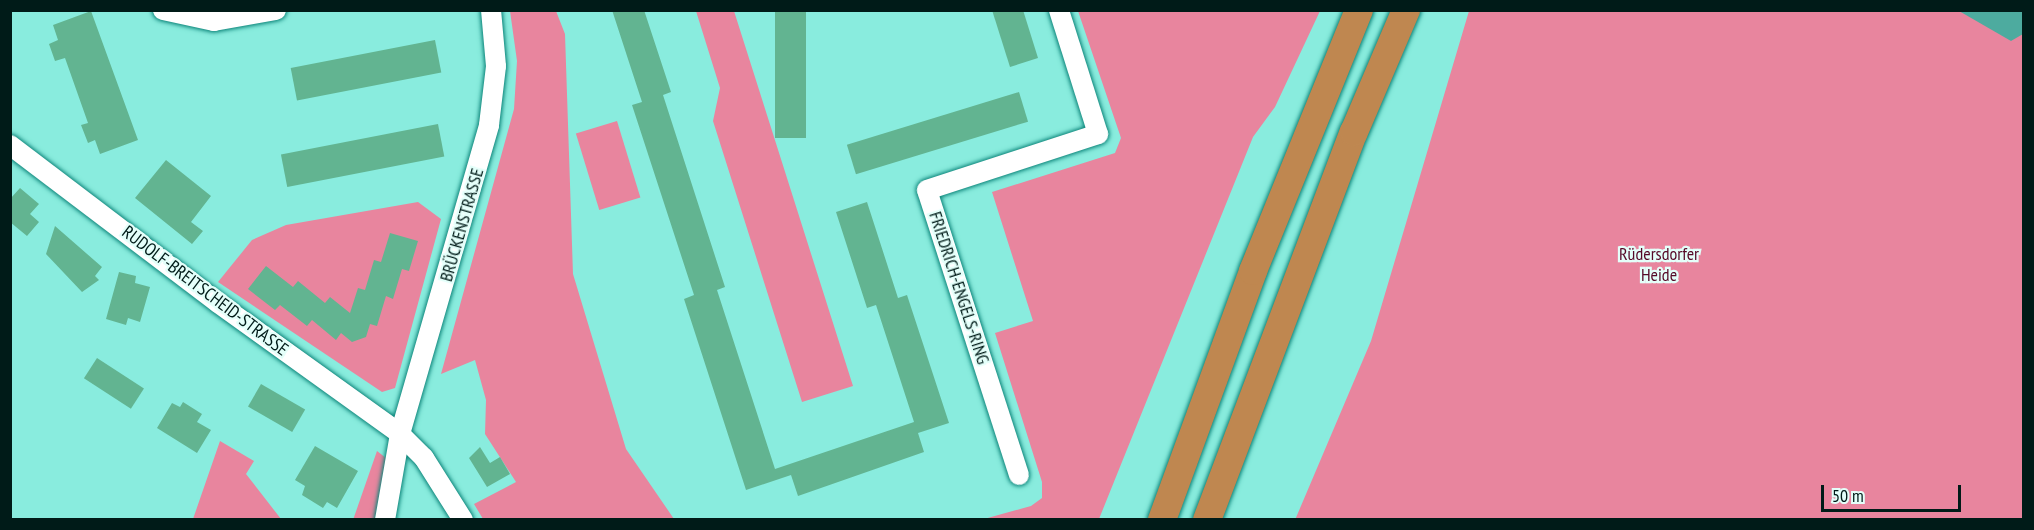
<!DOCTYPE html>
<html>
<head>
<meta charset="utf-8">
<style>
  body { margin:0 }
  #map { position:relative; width:2034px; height:530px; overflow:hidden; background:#89ecde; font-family:"PT Sans Narrow",sans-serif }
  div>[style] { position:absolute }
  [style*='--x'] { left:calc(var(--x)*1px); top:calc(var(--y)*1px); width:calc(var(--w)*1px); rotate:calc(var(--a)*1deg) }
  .green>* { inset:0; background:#e8859e; transform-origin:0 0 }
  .water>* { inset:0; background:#4dab9f }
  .building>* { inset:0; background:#62b491; transform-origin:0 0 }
  .roads { filter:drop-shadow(0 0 2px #0d857a) drop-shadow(0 0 2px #0d857a) }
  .minor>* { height:20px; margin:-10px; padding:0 10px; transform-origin:10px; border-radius:10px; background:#fff }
  .highway>* { height:28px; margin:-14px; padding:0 14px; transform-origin:14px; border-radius:14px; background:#bf8750 }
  span { translate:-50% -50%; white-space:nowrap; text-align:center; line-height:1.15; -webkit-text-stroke:4.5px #e4fffa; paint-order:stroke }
  .street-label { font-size:18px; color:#001b18 }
  .park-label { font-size:18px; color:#560927 }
  .frame { position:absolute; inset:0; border:12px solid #001b18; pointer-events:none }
  .scale { position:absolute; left:1821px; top:485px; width:140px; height:27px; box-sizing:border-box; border:3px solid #001b18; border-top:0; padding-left:8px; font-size:18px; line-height:21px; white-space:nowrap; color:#001b18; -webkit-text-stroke:4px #e4fffa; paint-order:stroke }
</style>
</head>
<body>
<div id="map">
  <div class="green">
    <i style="clip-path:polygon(510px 11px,556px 11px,565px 34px,573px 274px,626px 449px,674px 519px,483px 519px,474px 504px,516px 482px,485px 434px,486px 400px,475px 360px,441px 374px,514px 109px,517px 61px)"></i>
    <i style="clip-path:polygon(696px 11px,734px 11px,853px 386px,802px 402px,713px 121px,720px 88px)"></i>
    <i style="clip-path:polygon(1078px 11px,1320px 11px,1275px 107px,1253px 137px,1099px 519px,984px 519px,1031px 506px,1042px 498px,1042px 482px,995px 333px,1033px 321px,992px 192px,1115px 153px,1121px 138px)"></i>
    <i style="clip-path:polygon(1469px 11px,2023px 11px,2023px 519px,1295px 520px,1371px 341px)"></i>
    <i style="left:617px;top:121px;width:80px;height:43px;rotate:73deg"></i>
    <i style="clip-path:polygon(418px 202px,441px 219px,395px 388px,382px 392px,218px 282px,252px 240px,286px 225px)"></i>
    <i style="clip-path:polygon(220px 441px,254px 461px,246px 474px,281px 519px,193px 519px)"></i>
    <i style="clip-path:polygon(377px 451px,386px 458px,375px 519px,353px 520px)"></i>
  </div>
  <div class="water">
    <i style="clip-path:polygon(1959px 11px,2023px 11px,2023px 34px,2011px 41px)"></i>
  </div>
  <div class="building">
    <i style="clip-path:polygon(612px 10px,644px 10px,671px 92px,663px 95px,725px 287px,717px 290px,775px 469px,914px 422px,876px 305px,867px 308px,836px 212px,867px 202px,898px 298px,907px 295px,949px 423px,918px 433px,924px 452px,798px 496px,791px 475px,746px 490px,684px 299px,694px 295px,632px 105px,642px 102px)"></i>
    <i style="left:775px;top:10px;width:31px;height:128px"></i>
    <i style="clip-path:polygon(992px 10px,1023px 10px,1038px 58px,1010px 67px)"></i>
    <i style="clip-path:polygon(91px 11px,138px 140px,100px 154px,95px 140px,88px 143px,81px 125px,88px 123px,65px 58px,55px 61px,49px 44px,58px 40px,53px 25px)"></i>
    <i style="left:435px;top:40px;width:33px;height:147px;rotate:79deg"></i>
    <i style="left:1019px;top:92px;width:31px;height:180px;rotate:73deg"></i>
    <i style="left:438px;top:124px;width:33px;height:160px;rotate:79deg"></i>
    <i style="clip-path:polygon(166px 160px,211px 196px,191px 222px,203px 231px,192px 244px,135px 198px)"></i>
    <i style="clip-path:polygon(20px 188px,39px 204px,30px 214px,39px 222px,27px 236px,10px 222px,10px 199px)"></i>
    <i style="clip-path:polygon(55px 226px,102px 267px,95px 276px,99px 280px,82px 292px,46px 254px)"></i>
    <i style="clip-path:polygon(390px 233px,418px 241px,409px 271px,402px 269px,393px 299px,386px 296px,377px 326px,370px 324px,366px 337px,352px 342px,341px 333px,336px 340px,312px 320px,307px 326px,280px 305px,275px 310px,248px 289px,266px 266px,293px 287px,298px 281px,325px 303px,330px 297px,350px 313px,358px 288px,365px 290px,374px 260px,381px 262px)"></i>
    <i style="clip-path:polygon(119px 272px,136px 276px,135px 283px,150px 287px,140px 322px,128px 318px,126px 325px,106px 319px)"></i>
    <i style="left:97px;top:358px;width:56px;height:24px;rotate:33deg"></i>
    <i style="left:261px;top:384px;width:51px;height:26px;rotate:30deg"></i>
    <i style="clip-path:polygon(183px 402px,202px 414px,197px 422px,211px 430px,197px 453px,157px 428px,172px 403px,180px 407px)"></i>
    <i style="clip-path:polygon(315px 446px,358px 471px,337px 508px,327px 502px,323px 508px,302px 495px,305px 486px,295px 480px)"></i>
    <i style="clip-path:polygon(480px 447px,490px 463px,500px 457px,510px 474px,487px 487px,469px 458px)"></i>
  </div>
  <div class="roads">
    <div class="minor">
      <i style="--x:163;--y:10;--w:52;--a:12.2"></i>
      <i style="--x:214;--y:21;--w:63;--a:-10.1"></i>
      <i style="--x:10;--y:145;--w:261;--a:37.2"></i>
      <i style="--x:218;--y:303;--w:224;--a:35.7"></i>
      <i style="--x:400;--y:434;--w:34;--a:45"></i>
      <i style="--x:424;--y:458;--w:73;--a:57.8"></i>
      <i style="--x:1019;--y:475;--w:299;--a:-107.9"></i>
      <i style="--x:927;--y:190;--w:180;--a:-18.1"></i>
      <i style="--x:1098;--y:134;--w:130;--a:-107.5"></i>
      <i style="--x:385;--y:520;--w:87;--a:-80.1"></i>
      <i style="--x:400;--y:434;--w:322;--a:-73.9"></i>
      <i style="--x:489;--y:125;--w:59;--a:-83.2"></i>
      <i style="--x:496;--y:66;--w:56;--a:-95.1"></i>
    </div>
    <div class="highway">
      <i style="--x:1162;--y:520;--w:265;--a:-69.9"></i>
      <i style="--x:1253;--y:271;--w:282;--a:-67.9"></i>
      <i style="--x:1207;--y:520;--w:415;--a:-69.3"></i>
      <i style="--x:1354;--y:132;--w:133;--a:-66.9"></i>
    </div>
  </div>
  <div class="street-label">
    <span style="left:462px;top:225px;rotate:-74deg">BRÜCKENSTRASSE</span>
    <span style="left:959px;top:288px;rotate:72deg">FRIEDRICH-ENGELS-RING</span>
    <span style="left:205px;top:291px;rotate:37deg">RUDOLF-BREITSCHEID-STRASSE</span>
  </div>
  <div class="park-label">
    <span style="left:1659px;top:265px">Rüdersdorfer<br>Heide</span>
  </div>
  <div class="frame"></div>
  <div class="scale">50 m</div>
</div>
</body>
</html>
